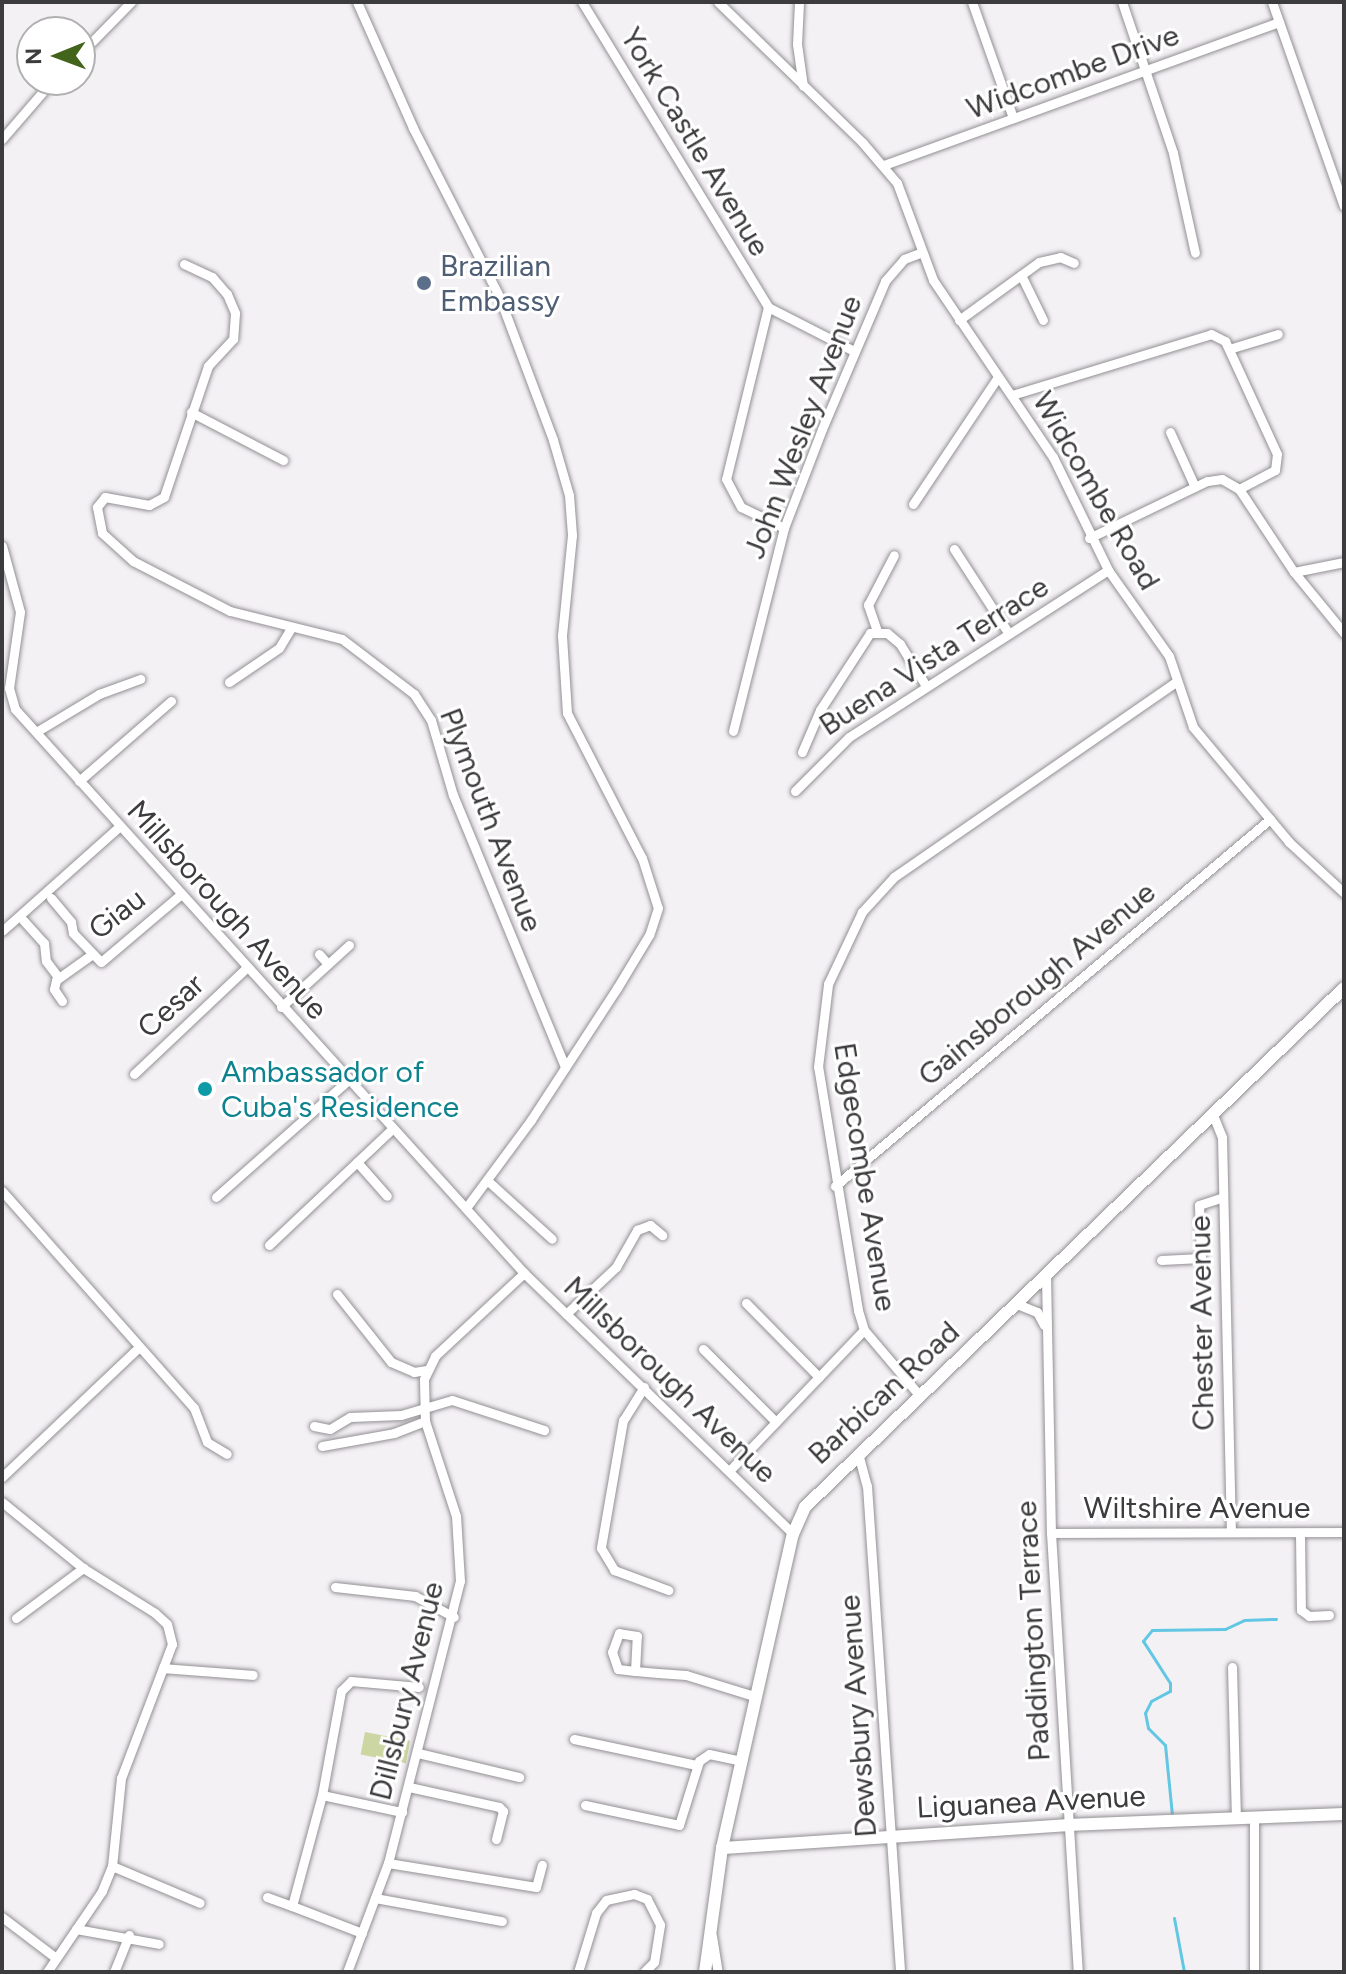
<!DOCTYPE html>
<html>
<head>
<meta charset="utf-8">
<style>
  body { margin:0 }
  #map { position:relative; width:1346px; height:1974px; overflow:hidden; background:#f4f1f5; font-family:Figtree,sans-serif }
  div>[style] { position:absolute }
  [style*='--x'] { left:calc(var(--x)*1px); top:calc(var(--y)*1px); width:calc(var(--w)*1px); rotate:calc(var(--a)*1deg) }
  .green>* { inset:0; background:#ccd6a2; transform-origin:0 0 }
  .stream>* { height:3px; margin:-1.5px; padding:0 1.5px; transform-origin:1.5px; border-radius:1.5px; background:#61c7e3 }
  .roads { filter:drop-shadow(0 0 2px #939094) drop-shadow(0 0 2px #939094) }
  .minor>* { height:9px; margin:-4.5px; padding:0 4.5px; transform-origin:4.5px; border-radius:4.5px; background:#fff }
  .major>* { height:12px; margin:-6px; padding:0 6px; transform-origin:6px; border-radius:6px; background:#fff }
  .dots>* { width:22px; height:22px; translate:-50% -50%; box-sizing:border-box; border:4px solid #fff; border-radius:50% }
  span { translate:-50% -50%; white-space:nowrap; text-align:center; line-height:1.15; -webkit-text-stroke:6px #fff; paint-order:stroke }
  .street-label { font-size:30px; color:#3c3b3d }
  .service-label { font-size:30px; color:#4e5e75 }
  .left { translate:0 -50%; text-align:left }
  .culture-label { font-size:30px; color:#0d838f }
  .frame { position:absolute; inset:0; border:4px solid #3c3b3d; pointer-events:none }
  .north { position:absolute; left:16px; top:16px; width:80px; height:80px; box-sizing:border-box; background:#fff; border:2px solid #b1b1b1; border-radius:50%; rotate:269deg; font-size:22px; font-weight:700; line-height:32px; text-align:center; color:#3c3b3d }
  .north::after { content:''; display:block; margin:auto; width:28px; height:36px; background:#43641b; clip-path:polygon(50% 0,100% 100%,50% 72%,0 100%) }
</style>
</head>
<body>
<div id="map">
  <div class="green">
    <i style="left:365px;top:1732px;width:46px;height:23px;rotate:11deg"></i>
  </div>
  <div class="stream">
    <i style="--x:1172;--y:1815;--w:70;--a:-95.7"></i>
    <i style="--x:1165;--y:1745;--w:24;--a:-135"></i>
    <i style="--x:1148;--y:1728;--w:15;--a:-101"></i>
    <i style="--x:1145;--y:1713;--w:13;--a:-63"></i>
    <i style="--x:1151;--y:1701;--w:21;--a:-28"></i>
    <i style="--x:1170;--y:1691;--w:8;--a:-90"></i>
    <i style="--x:1170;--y:1683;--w:50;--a:-122.7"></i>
    <i style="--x:1143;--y:1641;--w:14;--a:-51"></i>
    <i style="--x:1152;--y:1630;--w:73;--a:-0.8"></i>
    <i style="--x:1225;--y:1629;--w:21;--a:-25"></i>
    <i style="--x:1244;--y:1620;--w:32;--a:-2"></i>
    <i style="--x:1174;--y:1918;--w:55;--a:79.5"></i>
  </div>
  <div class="roads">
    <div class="minor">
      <i style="--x:357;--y:2;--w:138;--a:66"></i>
      <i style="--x:413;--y:128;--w:189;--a:62.9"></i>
      <i style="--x:499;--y:296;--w:154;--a:69.4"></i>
      <i style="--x:553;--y:440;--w:57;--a:73.8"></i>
      <i style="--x:569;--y:495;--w:40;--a:85.7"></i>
      <i style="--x:572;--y:535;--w:101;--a:95.7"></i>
      <i style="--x:562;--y:636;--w:77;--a:86.3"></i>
      <i style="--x:567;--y:713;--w:163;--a:62.7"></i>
      <i style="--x:642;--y:858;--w:52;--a:72.3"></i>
      <i style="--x:658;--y:908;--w:28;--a:108"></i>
      <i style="--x:649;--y:935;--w:62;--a:121.1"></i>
      <i style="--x:617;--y:988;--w:158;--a:123.1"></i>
      <i style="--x:531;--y:1120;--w:109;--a:126.5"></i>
      <i style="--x:582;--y:2;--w:357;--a:58.6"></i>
      <i style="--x:718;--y:2;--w:201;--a:44.2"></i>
      <i style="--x:862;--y:142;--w:54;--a:49.5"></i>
      <i style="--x:897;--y:183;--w:103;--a:69.6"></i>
      <i style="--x:933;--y:280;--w:214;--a:55.9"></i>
      <i style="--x:1053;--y:457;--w:126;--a:64"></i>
      <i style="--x:1108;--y:570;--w:105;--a:54.7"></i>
      <i style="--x:1169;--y:656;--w:75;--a:71.3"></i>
      <i style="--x:1193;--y:727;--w:150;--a:50.1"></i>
      <i style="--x:1289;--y:842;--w:75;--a:42.8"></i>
      <i style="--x:799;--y:2;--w:42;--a:92.7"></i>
      <i style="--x:797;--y:44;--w:42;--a:81.9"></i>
      <i style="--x:972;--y:2;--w:123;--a:70.5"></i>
      <i style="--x:1122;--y:2;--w:159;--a:71.3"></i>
      <i style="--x:1173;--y:153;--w:102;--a:77.6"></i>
      <i style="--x:1272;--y:2;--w:216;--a:70.6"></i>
      <i style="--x:80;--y:54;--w:73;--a:-45.6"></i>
      <i style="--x:2;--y:139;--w:78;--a:-49.2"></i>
      <i style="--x:884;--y:165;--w:420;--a:-19.9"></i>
      <i style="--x:184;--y:264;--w:31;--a:25"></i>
      <i style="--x:212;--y:277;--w:23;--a:49"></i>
      <i style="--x:227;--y:294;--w:21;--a:67"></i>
      <i style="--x:235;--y:313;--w:26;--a:94"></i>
      <i style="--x:233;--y:339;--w:37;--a:133"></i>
      <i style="--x:208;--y:366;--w:138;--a:108.6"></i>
      <i style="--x:164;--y:497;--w:17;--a:152"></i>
      <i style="--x:149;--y:505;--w:45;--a:-169.7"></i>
      <i style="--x:105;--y:497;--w:13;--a:129"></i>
      <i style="--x:97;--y:507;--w:26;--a:79"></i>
      <i style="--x:102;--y:533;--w:42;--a:42.1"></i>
      <i style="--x:133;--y:561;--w:109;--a:27.3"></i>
      <i style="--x:230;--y:611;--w:115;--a:14"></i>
      <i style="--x:342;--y:639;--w:91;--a:37.4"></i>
      <i style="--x:414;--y:694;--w:31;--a:57"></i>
      <i style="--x:431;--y:720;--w:78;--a:73.7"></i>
      <i style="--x:453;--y:795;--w:294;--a:67.6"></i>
      <i style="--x:1021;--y:275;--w:50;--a:63.9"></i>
      <i style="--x:768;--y:307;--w:177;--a:103.7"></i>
      <i style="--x:726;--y:479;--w:32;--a:62"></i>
      <i style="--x:741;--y:507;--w:48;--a:26"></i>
      <i style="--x:768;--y:307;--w:97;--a:27.1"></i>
      <i style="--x:959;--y:320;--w:99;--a:-35.9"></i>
      <i style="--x:1039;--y:262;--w:22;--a:-13"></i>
      <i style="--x:1060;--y:257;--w:15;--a:23"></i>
      <i style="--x:1229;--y:349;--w:51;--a:-17"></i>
      <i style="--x:1012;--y:395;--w:208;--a:-17"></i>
      <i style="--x:1211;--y:334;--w:16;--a:27"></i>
      <i style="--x:1225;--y:341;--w:124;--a:65.3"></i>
      <i style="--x:1277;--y:454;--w:16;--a:97"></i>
      <i style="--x:1275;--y:470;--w:41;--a:152.2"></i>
      <i style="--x:1239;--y:489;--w:20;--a:-150"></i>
      <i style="--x:1222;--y:479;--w:15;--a:172"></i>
      <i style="--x:1207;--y:481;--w:131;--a:154.2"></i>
      <i style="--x:191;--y:412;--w:104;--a:27.6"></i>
      <i style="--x:1170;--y:432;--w:60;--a:65.6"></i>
      <i style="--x:1239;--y:489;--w:100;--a:56.5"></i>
      <i style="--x:1294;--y:572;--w:79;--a:50.7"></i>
      <i style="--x:913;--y:504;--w:153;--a:-56.2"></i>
      <i style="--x:2;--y:546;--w:68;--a:74.7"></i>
      <i style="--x:20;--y:612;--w:77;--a:98.2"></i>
      <i style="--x:9;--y:688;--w:22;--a:74"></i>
      <i style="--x:15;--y:709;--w:760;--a:47.93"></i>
      <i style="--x:524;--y:1273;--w:375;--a:44.1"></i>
      <i style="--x:954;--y:549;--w:101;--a:57.1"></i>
      <i style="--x:1294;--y:572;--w:51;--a:-11.3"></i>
      <i style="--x:877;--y:631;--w:28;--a:-109"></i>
      <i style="--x:868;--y:605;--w:56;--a:-62.5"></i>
      <i style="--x:229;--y:682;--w:60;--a:-34.2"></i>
      <i style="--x:279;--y:648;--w:23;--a:-59"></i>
      <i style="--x:733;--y:731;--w:209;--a:-75.9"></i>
      <i style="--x:784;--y:528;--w:106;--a:-69"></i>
      <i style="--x:822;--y:429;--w:161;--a:-66.9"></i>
      <i style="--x:885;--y:281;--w:29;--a:-49"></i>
      <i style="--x:904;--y:259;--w:19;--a:-21"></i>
      <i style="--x:36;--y:732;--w:74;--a:-31.1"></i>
      <i style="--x:99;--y:694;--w:44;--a:-20.1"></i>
      <i style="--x:802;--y:752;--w:46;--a:-66.8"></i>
      <i style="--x:820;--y:710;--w:92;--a:-57"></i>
      <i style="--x:870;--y:633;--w:17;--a:0"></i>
      <i style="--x:887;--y:633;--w:17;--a:40"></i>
      <i style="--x:900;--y:644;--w:49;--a:58.2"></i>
      <i style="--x:79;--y:781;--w:122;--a:-41"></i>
      <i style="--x:795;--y:791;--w:76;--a:-45"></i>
      <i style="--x:849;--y:737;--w:308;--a:-32.8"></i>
      <i style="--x:51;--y:898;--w:31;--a:50"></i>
      <i style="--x:71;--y:922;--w:11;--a:80"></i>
      <i style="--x:73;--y:933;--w:40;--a:46"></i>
      <i style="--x:101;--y:962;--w:104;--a:-40.3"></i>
      <i style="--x:23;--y:920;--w:31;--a:48"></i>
      <i style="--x:44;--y:943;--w:18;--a:84"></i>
      <i style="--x:46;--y:961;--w:21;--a:53"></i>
      <i style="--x:2;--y:931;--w:158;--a:-41.7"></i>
      <i style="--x:319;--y:954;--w:13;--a:48"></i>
      <i style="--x:62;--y:1001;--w:14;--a:-124"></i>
      <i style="--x:54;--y:989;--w:9;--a:-77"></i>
      <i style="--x:56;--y:980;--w:43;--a:-35.5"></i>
      <i style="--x:281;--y:1007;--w:92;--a:-42.4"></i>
      <i style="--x:134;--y:1074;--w:154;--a:-43.4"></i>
      <i style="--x:1213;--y:1115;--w:24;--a:68"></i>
      <i style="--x:1222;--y:1137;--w:395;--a:88.7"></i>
      <i style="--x:357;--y:1162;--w:45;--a:48.6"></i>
      <i style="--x:488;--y:1181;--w:86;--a:42.2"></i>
      <i style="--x:835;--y:1186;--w:569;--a:-40.15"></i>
      <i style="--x:2;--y:1191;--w:290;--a:48.5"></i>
      <i style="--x:194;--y:1408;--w:36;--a:69"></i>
      <i style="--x:207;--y:1442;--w:23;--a:31"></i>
      <i style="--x:216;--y:1197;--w:175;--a:-41.5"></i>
      <i style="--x:269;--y:1245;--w:169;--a:-43.3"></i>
      <i style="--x:1161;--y:1260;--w:40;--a:-2.9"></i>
      <i style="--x:1201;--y:1258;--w:53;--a:-92.2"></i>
      <i style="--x:1199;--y:1205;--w:25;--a:-18"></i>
      <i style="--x:1046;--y:1275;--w:258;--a:88.9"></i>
      <i style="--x:1051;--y:1533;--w:440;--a:86.5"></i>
      <i style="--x:337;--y:1294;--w:87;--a:51.5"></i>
      <i style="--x:391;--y:1362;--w:25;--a:23"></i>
      <i style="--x:414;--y:1372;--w:13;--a:-9"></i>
      <i style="--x:746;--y:1303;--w:104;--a:45.4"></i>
      <i style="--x:1017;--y:1304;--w:22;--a:22"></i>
      <i style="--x:1037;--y:1312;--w:15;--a:62"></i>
      <i style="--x:566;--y:1314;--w:69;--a:-43.2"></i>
      <i style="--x:616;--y:1267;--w:43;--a:-60.4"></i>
      <i style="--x:637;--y:1230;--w:14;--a:-21"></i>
      <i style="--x:650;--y:1225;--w:16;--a:40"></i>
      <i style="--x:703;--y:1349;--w:103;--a:45"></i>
      <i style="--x:644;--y:1387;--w:39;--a:122"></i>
      <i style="--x:623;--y:1420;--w:130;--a:99.8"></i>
      <i style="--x:601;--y:1548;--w:26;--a:59"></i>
      <i style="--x:614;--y:1570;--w:58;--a:20.3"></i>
      <i style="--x:920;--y:1396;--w:87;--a:-130.3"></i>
      <i style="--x:864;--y:1330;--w:21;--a:-107"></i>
      <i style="--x:858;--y:1310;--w:246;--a:-99.3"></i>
      <i style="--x:818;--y:1067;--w:84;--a:-83.1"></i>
      <i style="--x:828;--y:984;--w:80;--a:-64.7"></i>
      <i style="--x:862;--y:912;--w:47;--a:-47.6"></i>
      <i style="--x:894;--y:877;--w:343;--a:-34.7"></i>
      <i style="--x:314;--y:1426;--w:16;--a:11"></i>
      <i style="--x:330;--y:1429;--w:23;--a:-31"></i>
      <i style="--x:350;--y:1417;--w:51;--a:-2.2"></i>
      <i style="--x:401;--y:1415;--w:53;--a:-16.4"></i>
      <i style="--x:452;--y:1400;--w:97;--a:18.1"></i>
      <i style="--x:322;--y:1446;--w:73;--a:-10.2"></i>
      <i style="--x:394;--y:1433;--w:33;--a:-21"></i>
      <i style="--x:859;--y:1457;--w:30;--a:75"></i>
      <i style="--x:867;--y:1486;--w:487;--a:86.1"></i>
      <i style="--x:731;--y:1469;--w:192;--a:-46.3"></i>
      <i style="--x:2;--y:1477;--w:189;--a:-43.5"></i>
      <i style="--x:2;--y:1502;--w:104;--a:39.2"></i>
      <i style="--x:83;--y:1568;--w:85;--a:32"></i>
      <i style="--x:155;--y:1613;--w:16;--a:43"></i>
      <i style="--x:167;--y:1624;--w:21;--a:76"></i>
      <i style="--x:172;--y:1644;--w:143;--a:110.8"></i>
      <i style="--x:121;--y:1778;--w:88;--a:95.8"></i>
      <i style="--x:112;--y:1866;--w:27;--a:112"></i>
      <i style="--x:102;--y:1891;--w:98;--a:124.2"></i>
      <i style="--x:1051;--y:1533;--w:293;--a:-0.2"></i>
      <i style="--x:1300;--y:1533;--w:77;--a:89.3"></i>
      <i style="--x:1301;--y:1610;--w:10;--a:37"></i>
      <i style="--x:1309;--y:1616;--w:20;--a:-3"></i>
      <i style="--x:335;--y:1587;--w:81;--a:6.4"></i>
      <i style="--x:415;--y:1596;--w:44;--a:28.3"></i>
      <i style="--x:16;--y:1618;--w:84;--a:-36.7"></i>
      <i style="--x:1232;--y:1667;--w:150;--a:88.5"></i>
      <i style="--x:163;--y:1668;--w:90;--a:4.4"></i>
      <i style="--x:635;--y:1671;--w:35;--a:-87"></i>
      <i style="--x:637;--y:1636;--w:18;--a:-171"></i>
      <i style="--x:619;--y:1633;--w:20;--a:110"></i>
      <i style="--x:612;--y:1652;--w:18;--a:71"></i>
      <i style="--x:618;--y:1669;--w:17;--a:7"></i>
      <i style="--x:635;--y:1671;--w:23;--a:5"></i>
      <i style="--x:658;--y:1673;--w:28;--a:4"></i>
      <i style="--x:686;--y:1675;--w:74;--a:17.2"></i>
      <i style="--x:574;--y:1739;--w:125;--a:12"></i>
      <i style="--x:418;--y:1753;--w:104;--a:13.4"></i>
      <i style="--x:409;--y:1787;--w:92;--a:12.5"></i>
      <i style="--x:499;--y:1807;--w:6;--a:45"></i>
      <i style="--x:503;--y:1811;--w:29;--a:104"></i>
      <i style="--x:322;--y:1795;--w:82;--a:12"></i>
      <i style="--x:585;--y:1805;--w:96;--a:12"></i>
      <i style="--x:679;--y:1825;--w:67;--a:-72.6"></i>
      <i style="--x:699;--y:1761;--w:12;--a:-35"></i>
      <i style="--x:709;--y:1754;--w:34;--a:12"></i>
      <i style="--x:388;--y:1863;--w:150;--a:9.2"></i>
      <i style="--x:536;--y:1887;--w:23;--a:-75"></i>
      <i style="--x:112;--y:1866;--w:95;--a:22.8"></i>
      <i style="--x:267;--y:1897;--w:27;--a:20"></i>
      <i style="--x:375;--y:1898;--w:129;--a:10.3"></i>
      <i style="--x:2;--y:1917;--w:68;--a:37.2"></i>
      <i style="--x:76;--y:1929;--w:84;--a:10.2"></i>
      <i style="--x:362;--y:1933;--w:75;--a:-158.9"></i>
      <i style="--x:292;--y:1906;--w:115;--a:-74.9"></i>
      <i style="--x:322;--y:1795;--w:106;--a:-79.6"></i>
      <i style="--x:341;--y:1691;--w:14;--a:-45"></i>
      <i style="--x:351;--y:1681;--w:68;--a:5"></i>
      <i style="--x:712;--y:1936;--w:36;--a:81"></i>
      <i style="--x:114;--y:1972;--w:40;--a:-68"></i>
      <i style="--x:347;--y:1972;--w:116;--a:-69.4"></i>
      <i style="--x:388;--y:1863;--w:291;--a:-75.7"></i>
      <i style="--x:460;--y:1581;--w:65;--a:-93.5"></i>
      <i style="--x:456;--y:1516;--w:100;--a:-108.1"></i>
      <i style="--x:425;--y:1421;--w:42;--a:-91.4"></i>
      <i style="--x:424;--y:1379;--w:25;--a:-64"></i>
      <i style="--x:435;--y:1356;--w:122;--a:-43"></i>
      <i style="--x:578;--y:1972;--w:62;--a:-73"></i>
      <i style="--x:596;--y:1913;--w:16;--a:-52"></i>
      <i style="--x:606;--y:1900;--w:29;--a:-12"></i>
      <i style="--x:634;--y:1894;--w:14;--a:21"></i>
      <i style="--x:647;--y:1899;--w:29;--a:63"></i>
      <i style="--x:660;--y:1925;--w:37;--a:99"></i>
      <i style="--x:654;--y:1962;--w:14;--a:135"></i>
      <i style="--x:1254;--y:1972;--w:156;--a:-90"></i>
    </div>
    <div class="major">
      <i style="--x:722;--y:1848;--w:346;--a:-3.8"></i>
      <i style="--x:1067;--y:1825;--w:277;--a:-2.3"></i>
      <i style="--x:705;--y:1972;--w:125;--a:-82.2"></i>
      <i style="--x:722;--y:1848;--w:322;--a:-77.3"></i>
      <i style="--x:793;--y:1534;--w:30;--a:-66"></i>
      <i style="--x:805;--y:1507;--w:748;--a:-43.92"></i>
    </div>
  </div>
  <div class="dots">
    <i style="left:424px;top:283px;background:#5c6f8a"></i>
    <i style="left:205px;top:1089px;background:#0f9aa8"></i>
  </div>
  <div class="street-label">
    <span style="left:1073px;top:72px;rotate:-20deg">Widcombe Drive</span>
    <span style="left:695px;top:142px;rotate:59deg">York Castle Avenue</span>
    <span style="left:803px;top:427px;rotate:-69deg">John Wesley Avenue</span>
    <span style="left:1096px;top:491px;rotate:60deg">Widcombe Road</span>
    <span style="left:934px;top:656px;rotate:-33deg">Buena Vista Terrace</span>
    <span style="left:491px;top:820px;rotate:69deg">Plymouth Avenue</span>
    <span style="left:227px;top:910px;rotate:48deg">Millsborough Avenue</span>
    <span style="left:117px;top:914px;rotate:-38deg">Giau</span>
    <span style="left:1037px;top:984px;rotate:-40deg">Gainsborough Avenue</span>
    <span style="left:171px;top:1006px;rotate:-43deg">Cesar</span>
    <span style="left:865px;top:1177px;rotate:81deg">Edgecombe Avenue</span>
    <span style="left:1202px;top:1323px;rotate:-91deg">Chester Avenue</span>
    <span style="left:670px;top:1380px;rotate:44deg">Millsborough Avenue</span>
    <span style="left:884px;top:1393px;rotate:-43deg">Barbican Road</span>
    <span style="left:1197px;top:1508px">Wiltshire Avenue</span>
    <span style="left:1033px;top:1631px;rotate:-93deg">Paddington Terrace</span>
    <span style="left:407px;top:1691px;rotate:-76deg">Dillsbury Avenue</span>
    <span style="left:858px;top:1716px;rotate:-94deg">Dewsbury Avenue</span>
    <span style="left:1031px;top:1802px;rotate:-3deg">Liguanea Avenue</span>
  </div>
  <div class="service-label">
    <span class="left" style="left:440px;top:283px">Brazilian<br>Embassy</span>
  </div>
  <div class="culture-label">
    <span class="left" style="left:221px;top:1089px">Ambassador of<br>Cuba's Residence</span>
  </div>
  <div class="frame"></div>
  <div class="north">N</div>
</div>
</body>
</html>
